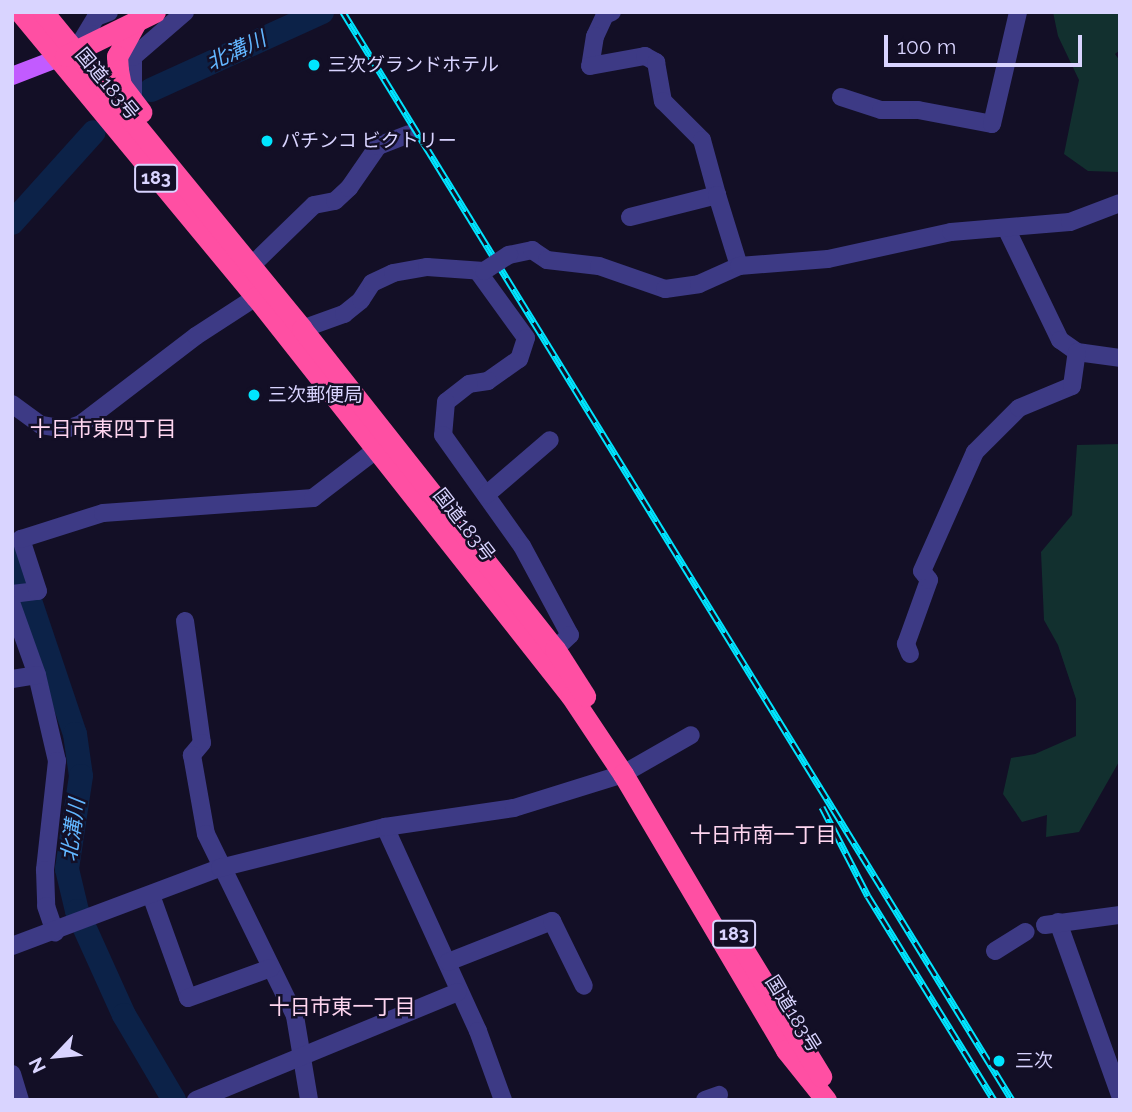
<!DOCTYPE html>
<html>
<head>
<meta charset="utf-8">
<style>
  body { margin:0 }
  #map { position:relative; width:1132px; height:1112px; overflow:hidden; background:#130f26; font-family:Raleway,"Noto Sans JP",sans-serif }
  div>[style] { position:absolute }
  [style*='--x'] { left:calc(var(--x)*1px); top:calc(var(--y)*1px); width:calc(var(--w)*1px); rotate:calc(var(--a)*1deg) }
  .green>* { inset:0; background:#12302f }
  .river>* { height:24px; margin:-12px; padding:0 12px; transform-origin:12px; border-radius:12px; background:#0c2248 }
  .minor>* { height:18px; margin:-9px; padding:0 9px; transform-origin:9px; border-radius:9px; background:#3d3a85 }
  .major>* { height:18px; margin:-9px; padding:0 9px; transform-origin:9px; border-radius:9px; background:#c25bff }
  .highway>* { height:21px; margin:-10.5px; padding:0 10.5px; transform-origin:10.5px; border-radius:10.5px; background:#ff4fa3 }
  .rail>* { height:7px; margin-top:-3.5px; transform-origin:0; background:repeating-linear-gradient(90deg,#130f26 0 13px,#00e5ff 0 26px); box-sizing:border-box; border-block:2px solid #00e5ff }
  .minor-bridge>* { height:18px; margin:-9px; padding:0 9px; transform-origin:9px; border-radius:9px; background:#3d3a85 }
  .dots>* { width:19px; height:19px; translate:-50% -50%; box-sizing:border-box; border:4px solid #130f26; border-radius:50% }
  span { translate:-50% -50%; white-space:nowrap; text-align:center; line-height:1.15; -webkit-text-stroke:5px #130f26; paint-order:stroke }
  .shield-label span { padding:2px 5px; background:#130f26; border:2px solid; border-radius:5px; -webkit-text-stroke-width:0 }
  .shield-label { font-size:18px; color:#d9d4ff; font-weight:700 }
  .poi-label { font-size:19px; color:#d9d4ff }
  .left { translate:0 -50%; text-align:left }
  .street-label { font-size:19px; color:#d9d4ff }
  .water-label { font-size:21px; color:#62b6ff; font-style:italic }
  .neighbourhood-label { font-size:21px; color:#ffd6f0 }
  .frame { position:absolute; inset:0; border:14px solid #d9d4ff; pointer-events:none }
  .north { position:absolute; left:21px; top:1021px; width:70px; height:70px; -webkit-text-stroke:5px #130f26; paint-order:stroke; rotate:244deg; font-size:19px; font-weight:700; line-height:28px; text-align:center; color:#d9d4ff }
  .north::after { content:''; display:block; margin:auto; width:24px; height:32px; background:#d9d4ff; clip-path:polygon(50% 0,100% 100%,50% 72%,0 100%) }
  .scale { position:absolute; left:884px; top:35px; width:198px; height:32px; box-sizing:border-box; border:4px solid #d9d4ff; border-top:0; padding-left:9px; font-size:21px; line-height:24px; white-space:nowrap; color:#d9d4ff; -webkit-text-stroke:5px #130f26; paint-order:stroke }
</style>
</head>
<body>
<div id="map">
  <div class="green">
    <i style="clip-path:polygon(1053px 12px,1120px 12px,1120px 50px,1115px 54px,1120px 61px,1120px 172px,1088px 171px,1064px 154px,1079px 80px,1058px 36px)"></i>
    <i style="clip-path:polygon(1120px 444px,1120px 760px,1079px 832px,1046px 837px,1047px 815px,1022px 822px,1003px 794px,1011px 758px,1035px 754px,1076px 736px,1076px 699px,1058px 645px,1044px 620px,1041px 552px,1072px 515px,1077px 445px)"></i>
  </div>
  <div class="river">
    <i style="--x:151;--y:90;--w:188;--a:-24.5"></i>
    <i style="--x:12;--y:223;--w:122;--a:-48"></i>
    <i style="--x:12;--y:547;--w:197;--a:71.4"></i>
    <i style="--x:75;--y:734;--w:42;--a:81.9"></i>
    <i style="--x:81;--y:776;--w:94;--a:98.6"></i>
    <i style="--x:67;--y:869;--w:43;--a:76.6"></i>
    <i style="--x:77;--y:911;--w:114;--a:65.7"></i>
    <i style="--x:124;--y:1015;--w:99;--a:59.5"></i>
  </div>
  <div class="minor">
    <i style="--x:612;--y:12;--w:8;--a:157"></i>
    <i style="--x:605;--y:15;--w:23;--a:115"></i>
    <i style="--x:595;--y:36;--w:30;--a:99"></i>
    <i style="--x:590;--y:66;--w:56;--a:-10.3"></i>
    <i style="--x:645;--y:56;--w:13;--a:29"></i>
    <i style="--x:656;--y:62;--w:40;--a:80"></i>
    <i style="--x:663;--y:101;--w:55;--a:45"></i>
    <i style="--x:702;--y:140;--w:57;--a:74.7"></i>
    <i style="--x:75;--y:52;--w:41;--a:-59"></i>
    <i style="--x:96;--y:17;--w:14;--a:-21"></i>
    <i style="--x:841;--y:97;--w:42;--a:18"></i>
    <i style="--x:881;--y:110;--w:37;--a:0"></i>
    <i style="--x:918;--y:110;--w:75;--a:10.7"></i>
    <i style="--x:992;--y:124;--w:115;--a:-76.9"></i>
    <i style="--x:133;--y:100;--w:43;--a:-90"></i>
    <i style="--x:133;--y:57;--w:69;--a:-40.9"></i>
    <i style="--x:630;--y:217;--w:90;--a:-14.2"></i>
    <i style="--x:717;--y:195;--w:74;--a:72.8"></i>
    <i style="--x:1007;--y:230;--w:122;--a:64.3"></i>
    <i style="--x:1060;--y:340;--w:21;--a:35"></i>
    <i style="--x:1077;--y:352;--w:43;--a:7.9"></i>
    <i style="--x:509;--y:255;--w:24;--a:-12"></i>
    <i style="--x:532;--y:250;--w:18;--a:34"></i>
    <i style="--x:547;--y:260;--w:52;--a:6.6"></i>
    <i style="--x:599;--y:266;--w:70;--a:19.2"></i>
    <i style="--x:665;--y:289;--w:34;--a:-8"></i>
    <i style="--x:699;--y:284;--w:44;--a:-24.2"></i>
    <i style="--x:739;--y:266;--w:89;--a:-4.5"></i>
    <i style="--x:828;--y:259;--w:126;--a:-12.4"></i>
    <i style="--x:951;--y:232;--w:119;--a:-4.8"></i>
    <i style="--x:1070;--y:222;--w:53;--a:-20.8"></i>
    <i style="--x:250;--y:267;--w:89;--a:-44.1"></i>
    <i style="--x:314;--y:205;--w:21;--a:-11"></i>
    <i style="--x:335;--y:201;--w:19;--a:-43"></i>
    <i style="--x:349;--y:188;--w:51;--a:-55.4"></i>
    <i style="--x:378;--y:146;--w:33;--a:-21"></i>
    <i style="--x:479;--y:273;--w:80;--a:54.1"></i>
    <i style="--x:526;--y:338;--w:22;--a:108"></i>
    <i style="--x:519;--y:359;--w:38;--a:145"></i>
    <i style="--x:488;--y:381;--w:19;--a:171"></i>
    <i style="--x:469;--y:384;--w:29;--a:142"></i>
    <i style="--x:446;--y:402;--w:33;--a:95"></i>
    <i style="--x:443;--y:435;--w:136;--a:54.6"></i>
    <i style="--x:522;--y:546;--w:101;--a:61.7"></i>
    <i style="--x:570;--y:635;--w:21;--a:137"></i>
    <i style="--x:294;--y:337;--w:11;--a:-45"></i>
    <i style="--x:302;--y:329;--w:45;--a:-19.7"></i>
    <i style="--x:344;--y:314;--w:22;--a:-39"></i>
    <i style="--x:361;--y:300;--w:20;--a:-57"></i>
    <i style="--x:372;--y:283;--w:23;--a:-25"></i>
    <i style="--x:393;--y:273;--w:35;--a:-10"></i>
    <i style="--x:427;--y:267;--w:57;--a:4"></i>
    <i style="--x:12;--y:404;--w:36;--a:36"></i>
    <i style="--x:41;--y:425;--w:25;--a:9"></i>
    <i style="--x:66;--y:429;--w:16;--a:-18"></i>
    <i style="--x:81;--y:424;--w:145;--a:-37.4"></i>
    <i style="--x:196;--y:336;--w:72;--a:-33"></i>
    <i style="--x:486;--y:495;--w:84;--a:-40.7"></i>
    <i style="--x:12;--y:594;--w:26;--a:-7"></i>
    <i style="--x:38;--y:591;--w:55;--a:-108.1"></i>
    <i style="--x:21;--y:539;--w:86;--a:-17.6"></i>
    <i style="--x:103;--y:513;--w:211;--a:-4.1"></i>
    <i style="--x:313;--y:498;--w:91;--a:-37.4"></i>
    <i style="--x:12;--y:605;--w:74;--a:70.3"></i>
    <i style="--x:37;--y:675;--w:88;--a:76.9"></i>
    <i style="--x:57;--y:761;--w:110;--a:96.3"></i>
    <i style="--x:45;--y:870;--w:36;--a:88"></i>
    <i style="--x:46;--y:906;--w:28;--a:71"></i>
    <i style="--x:185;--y:621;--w:123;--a:82.1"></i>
    <i style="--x:202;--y:743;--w:16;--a:130"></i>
    <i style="--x:192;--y:755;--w:80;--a:80"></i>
    <i style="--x:206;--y:834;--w:203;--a:63.9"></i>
    <i style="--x:295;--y:1016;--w:85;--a:80.5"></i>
    <i style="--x:910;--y:654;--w:11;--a:-112"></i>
    <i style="--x:906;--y:644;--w:68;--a:-70.2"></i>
    <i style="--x:929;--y:580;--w:11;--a:-128"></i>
    <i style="--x:922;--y:571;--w:130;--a:-66"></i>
    <i style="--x:975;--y:452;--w:62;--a:-45"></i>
    <i style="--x:1019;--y:408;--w:57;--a:-22.5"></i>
    <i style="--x:1072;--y:386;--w:34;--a:-82"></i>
    <i style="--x:12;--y:679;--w:25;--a:-9"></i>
    <i style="--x:385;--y:827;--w:224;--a:65.5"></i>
    <i style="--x:478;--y:1031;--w:73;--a:70.1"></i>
    <i style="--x:151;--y:895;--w:109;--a:70.2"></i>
    <i style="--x:188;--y:998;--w:88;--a:-19.9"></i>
    <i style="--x:1058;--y:922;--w:184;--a:70.3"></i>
    <i style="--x:1045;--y:925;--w:76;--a:-7.6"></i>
    <i style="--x:12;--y:946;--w:222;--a:-20.6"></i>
    <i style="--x:220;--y:868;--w:170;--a:-14"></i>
    <i style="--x:385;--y:827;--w:130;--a:-8.4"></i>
    <i style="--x:514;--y:808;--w:114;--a:-17.3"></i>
    <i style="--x:623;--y:774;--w:78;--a:-29.8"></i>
    <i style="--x:995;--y:951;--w:36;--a:-32"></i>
    <i style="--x:448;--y:962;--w:112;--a:-21.5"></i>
    <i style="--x:552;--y:921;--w:72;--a:63.8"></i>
    <i style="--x:12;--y:1074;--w:27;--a:73"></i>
    <i style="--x:196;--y:1100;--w:283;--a:-22.4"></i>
    <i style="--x:705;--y:1100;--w:15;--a:-20"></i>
  </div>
  <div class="major">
    <i style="--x:12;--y:76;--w:47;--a:-21.1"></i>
  </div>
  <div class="highway">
    <i style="--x:20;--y:12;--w:370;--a:50.4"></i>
    <i style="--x:256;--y:297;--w:508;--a:51.71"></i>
    <i style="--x:571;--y:696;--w:94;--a:56.3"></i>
    <i style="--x:623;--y:774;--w:321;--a:59.4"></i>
    <i style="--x:786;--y:1050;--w:64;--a:51.3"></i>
    <i style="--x:43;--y:12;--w:409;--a:50.7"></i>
    <i style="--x:302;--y:329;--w:408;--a:51.7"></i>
    <i style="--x:555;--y:649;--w:56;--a:57.4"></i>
    <i style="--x:135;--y:24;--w:37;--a:119"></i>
    <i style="--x:117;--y:56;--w:14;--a:86"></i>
    <i style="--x:118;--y:70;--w:15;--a:79"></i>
    <i style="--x:121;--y:85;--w:34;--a:53"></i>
    <i style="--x:65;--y:56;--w:100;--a:-26.1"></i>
    <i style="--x:734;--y:934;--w:167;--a:58.5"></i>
  </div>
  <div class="rail">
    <i style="--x:343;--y:12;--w:1277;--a:58.41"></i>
    <i style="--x:822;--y:807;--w:100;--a:62.7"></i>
    <i style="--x:868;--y:896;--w:240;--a:58.3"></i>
  </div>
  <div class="minor-bridge">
    <i style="--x:484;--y:271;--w:30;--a:-33"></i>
  </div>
  <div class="dots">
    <i style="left:314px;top:65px;background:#00e5ff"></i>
    <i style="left:267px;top:141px;background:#00e5ff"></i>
    <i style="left:254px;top:395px;background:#00e5ff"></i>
    <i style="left:999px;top:1061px;background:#00e5ff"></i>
  </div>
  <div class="shield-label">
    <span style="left:156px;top:178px">183</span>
    <span style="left:734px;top:934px">183</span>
  </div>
  <div class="poi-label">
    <span class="left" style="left:328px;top:65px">三次グランドホテル</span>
    <span class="left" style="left:281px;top:141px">パチンコ ビクトリー</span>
    <span class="left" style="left:268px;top:395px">三次郵便局</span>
    <span class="left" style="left:1015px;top:1061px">三次</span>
  </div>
  <div class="street-label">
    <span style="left:107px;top:84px;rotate:50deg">国道183号</span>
    <span style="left:464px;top:525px;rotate:52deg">国道183号</span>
    <span style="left:793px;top:1014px;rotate:58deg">国道183号</span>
  </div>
  <div class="water-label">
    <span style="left:236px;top:51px;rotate:-25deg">北溝川</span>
    <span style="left:73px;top:830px;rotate:-82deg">北溝川</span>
  </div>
  <div class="neighbourhood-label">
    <span style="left:103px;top:429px">十日市東四丁目</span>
    <span style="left:763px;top:835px">十日市南一丁目</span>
    <span style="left:342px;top:1007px">十日市東一丁目</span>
  </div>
  <div class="frame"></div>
  <div class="north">N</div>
  <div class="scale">100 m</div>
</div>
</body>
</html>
